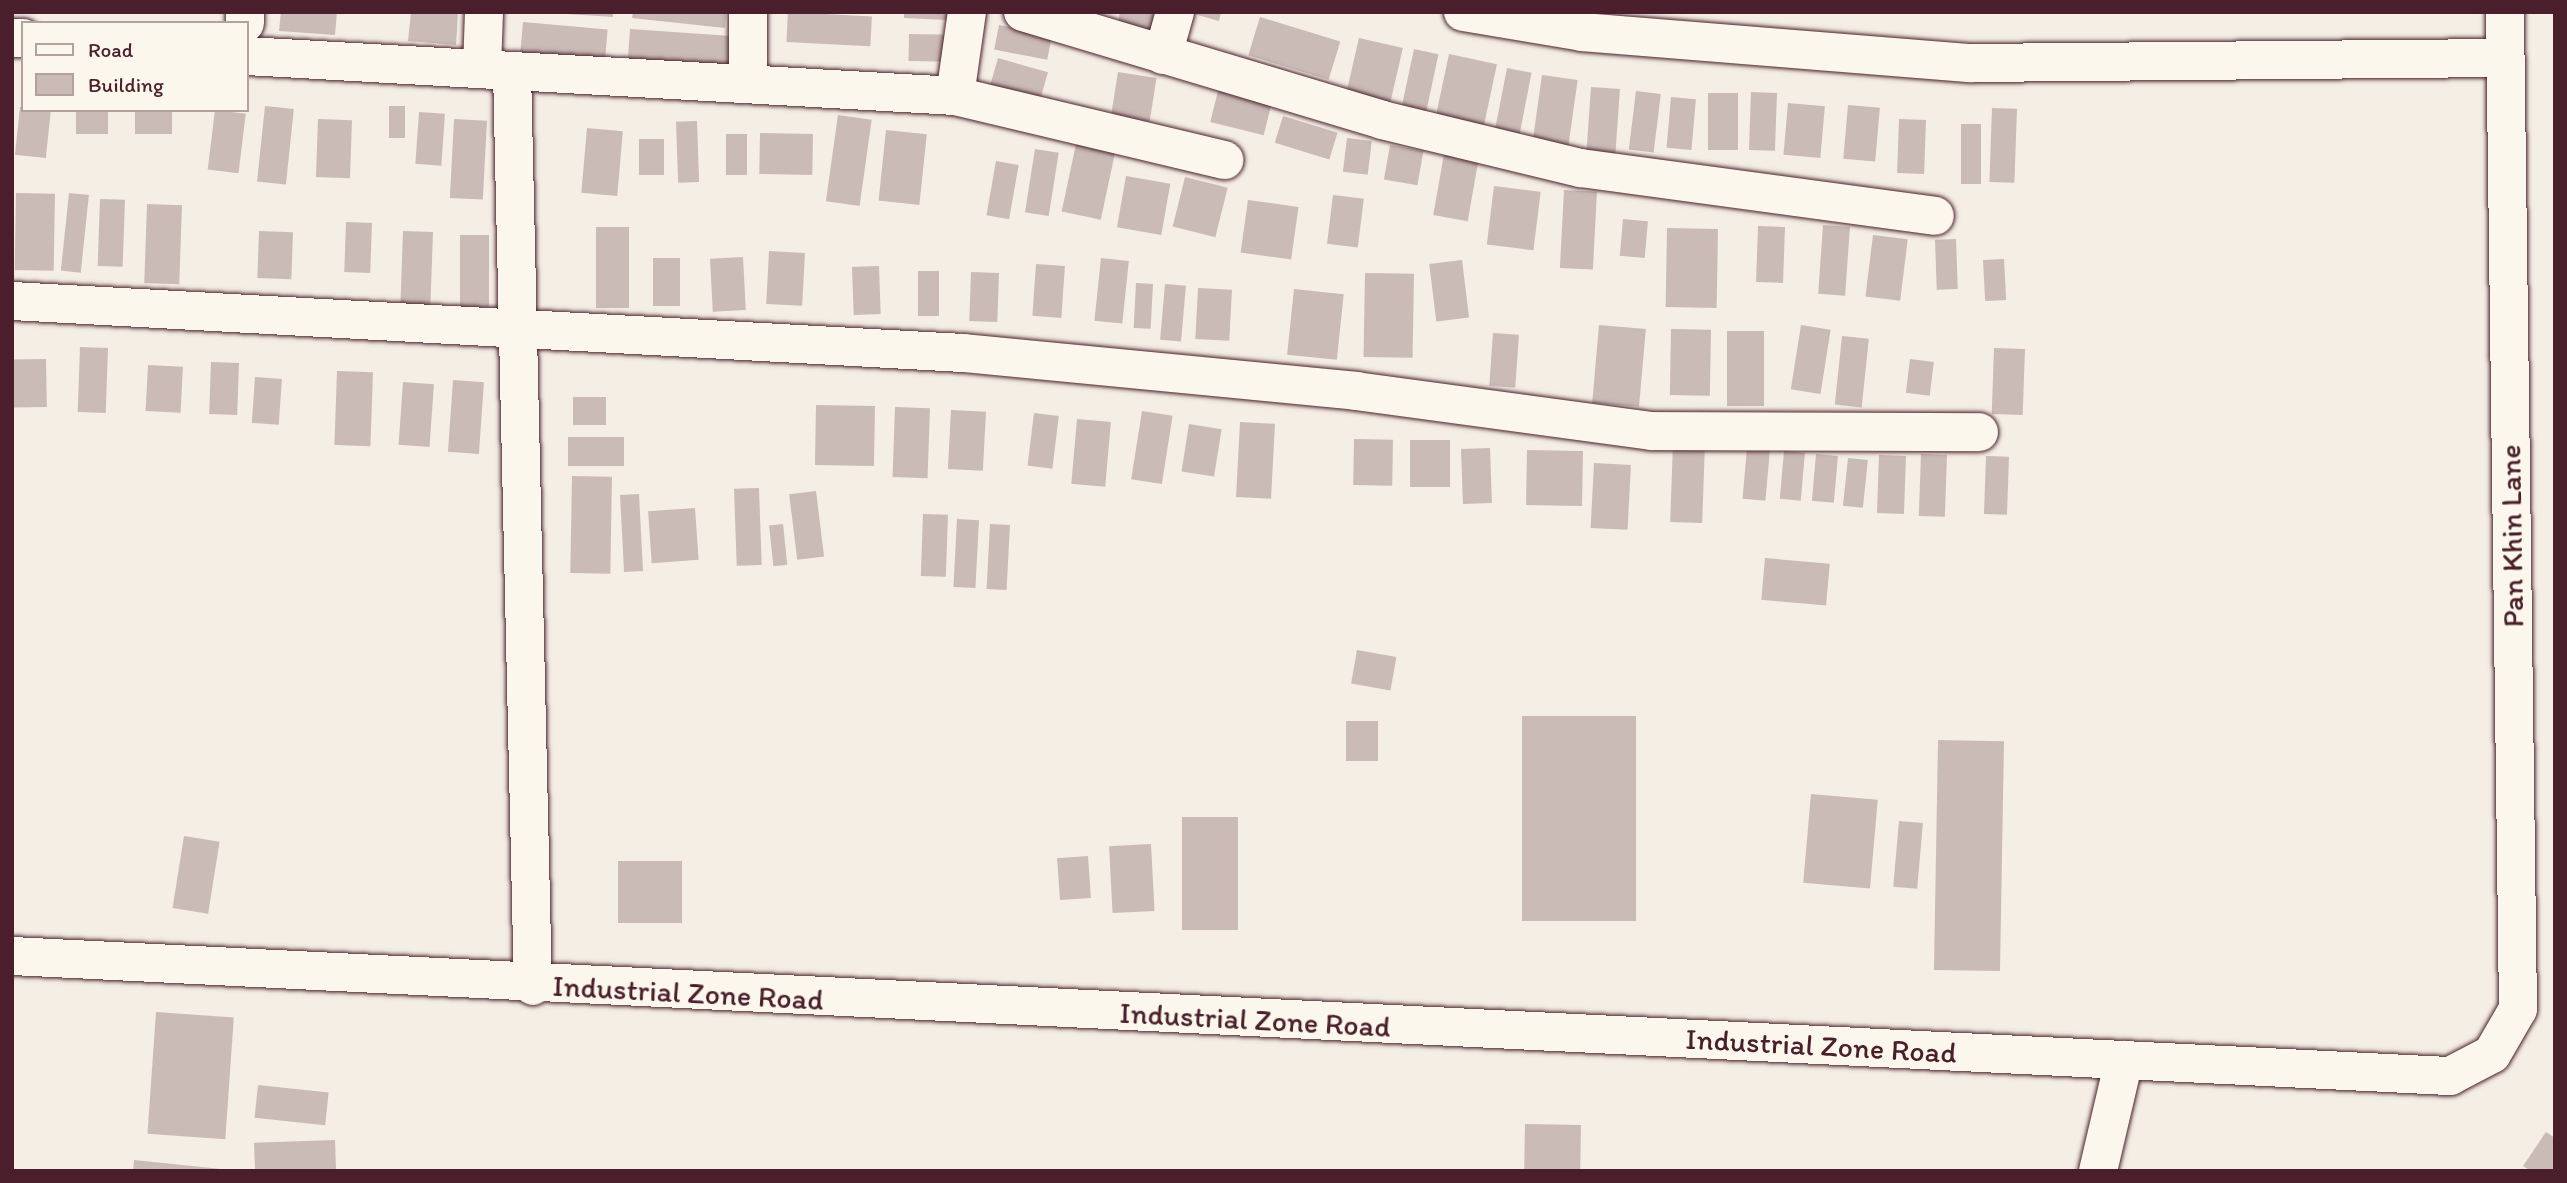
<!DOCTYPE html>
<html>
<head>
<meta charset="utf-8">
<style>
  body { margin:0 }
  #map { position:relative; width:2567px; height:1183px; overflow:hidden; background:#f4eee4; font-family:Itim,sans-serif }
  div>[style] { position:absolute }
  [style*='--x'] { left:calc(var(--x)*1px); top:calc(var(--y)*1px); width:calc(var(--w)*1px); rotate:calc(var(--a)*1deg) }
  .building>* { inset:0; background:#cabbb6; transform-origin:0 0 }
  .roads { filter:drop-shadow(0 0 2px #4a1f2b) drop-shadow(0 0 2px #4a1f2b) }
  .minor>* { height:38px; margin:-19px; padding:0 19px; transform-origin:19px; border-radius:19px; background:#fbf7ec }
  span { translate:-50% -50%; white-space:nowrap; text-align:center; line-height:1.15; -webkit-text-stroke:7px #fbf7ec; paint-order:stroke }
  .street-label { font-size:30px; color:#4a1f2b }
  .frame { position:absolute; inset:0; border:14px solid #4a1f2b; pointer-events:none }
  .legend { position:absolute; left:21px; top:21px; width:228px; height:91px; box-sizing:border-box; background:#fbf7ec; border:2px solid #b4a19f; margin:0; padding:9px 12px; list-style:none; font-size:21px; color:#4a1f2b }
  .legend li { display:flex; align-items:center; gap:14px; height:35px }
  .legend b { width:35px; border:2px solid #b4a19f }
</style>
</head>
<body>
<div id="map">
  <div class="building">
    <i style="clip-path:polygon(281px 12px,337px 12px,335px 35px,279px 31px)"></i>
    <i style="clip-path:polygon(411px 12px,458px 12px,456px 45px,408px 41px)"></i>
    <i style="clip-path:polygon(568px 12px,613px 12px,613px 17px,568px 14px)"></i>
    <i style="clip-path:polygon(633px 12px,726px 12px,725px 28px,632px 18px)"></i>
    <i style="left:788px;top:12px;width:84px;height:30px;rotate:3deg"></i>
    <i style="clip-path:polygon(904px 12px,949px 12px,948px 20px,904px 18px)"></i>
    <i style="clip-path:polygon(1120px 12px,1154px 12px,1151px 35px,1117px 30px)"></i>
    <i style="clip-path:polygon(1187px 12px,1221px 12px,1219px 21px)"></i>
    <i style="left:1260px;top:17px;width:84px;height:40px;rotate:17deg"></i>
    <i style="left:523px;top:22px;width:85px;height:40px;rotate:5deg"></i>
    <i style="left:999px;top:25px;width:54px;height:25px;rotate:11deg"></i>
    <i style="left:630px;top:29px;width:105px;height:35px;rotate:4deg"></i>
    <i style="left:909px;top:34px;width:42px;height:27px;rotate:1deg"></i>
    <i style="left:1359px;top:38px;width:45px;height:57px;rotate:13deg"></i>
    <i style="left:1414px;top:49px;width:25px;height:67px;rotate:12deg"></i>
    <i style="left:1449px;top:54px;width:49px;height:76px;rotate:12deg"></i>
    <i style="left:998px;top:58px;width:52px;height:35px;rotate:16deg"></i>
    <i style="left:1507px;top:68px;width:25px;height:72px;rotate:11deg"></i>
    <i style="left:1118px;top:72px;width:39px;height:44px;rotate:9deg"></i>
    <i style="left:1542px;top:75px;width:36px;height:73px;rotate:8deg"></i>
    <i style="left:1591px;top:87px;width:29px;height:66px;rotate:4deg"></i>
    <i style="left:1218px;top:91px;width:55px;height:32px;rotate:14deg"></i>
    <i style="left:1636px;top:91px;width:25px;height:59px;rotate:7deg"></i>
    <i style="left:1751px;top:92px;width:26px;height:58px;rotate:2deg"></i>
    <i style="left:1708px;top:93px;width:30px;height:57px"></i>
    <i style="left:1671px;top:97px;width:25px;height:51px;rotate:5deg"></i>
    <i style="left:1788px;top:103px;width:37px;height:52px;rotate:5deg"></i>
    <i style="left:1848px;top:105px;width:32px;height:54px;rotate:5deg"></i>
    <i style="left:265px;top:106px;width:29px;height:76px;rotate:6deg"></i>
    <i style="left:389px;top:106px;width:16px;height:32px"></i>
    <i style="left:20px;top:107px;width:31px;height:48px;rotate:6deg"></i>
    <i style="left:1992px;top:108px;width:25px;height:74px;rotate:2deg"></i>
    <i style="left:76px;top:110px;width:32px;height:24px"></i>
    <i style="left:135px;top:110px;width:37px;height:24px"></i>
    <i style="left:215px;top:110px;width:31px;height:60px;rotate:7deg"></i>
    <i style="left:419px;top:112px;width:26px;height:52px;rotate:4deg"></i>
    <i style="left:838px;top:115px;width:34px;height:87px;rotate:8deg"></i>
    <i style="left:1283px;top:116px;width:57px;height:28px;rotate:17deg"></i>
    <i style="left:318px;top:119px;width:34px;height:58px;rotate:2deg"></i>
    <i style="left:454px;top:119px;width:33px;height:79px;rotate:3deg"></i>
    <i style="left:1899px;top:119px;width:27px;height:54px;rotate:2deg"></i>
    <i style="left:697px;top:121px;width:61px;height:21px;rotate:88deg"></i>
    <i style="left:1961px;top:124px;width:20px;height:60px"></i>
    <i style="left:587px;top:128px;width:36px;height:65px;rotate:5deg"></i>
    <i style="left:886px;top:130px;width:41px;height:71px;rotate:6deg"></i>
    <i style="left:760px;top:133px;width:53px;height:41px;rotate:1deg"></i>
    <i style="left:726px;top:134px;width:21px;height:41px"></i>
    <i style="left:1347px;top:138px;width:25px;height:34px;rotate:7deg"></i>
    <i style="left:639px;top:139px;width:25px;height:36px"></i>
    <i style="left:1076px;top:144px;width:40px;height:69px;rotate:12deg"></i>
    <i style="left:1390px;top:145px;width:34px;height:35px;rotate:10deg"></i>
    <i style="left:1035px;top:149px;width:24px;height:64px;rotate:9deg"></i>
    <i style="left:1444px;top:154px;width:35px;height:62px;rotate:10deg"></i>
    <i style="left:996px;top:161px;width:23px;height:55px;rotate:10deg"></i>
    <i style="left:1126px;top:176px;width:45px;height:52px;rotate:10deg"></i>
    <i style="left:1185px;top:177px;width:44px;height:51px;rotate:14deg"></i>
    <i style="left:1494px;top:186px;width:47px;height:59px;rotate:7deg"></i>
    <i style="left:1564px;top:190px;width:33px;height:78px;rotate:3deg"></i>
    <i style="left:16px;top:193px;width:39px;height:77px;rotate:1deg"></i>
    <i style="left:69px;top:193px;width:20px;height:78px;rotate:6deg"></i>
    <i style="left:1333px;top:195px;width:31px;height:49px;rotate:7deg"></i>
    <i style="left:100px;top:199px;width:25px;height:67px;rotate:2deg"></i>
    <i style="left:1248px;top:200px;width:51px;height:53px;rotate:8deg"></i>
    <i style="left:147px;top:204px;width:35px;height:79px;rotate:2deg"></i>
    <i style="left:1623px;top:219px;width:25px;height:37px;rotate:5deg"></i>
    <i style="left:346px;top:222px;width:26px;height:50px;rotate:2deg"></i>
    <i style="left:1823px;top:225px;width:27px;height:69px;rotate:4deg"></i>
    <i style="left:1758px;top:226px;width:27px;height:56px;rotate:2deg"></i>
    <i style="left:596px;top:227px;width:33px;height:81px"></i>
    <i style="left:1667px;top:228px;width:51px;height:79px;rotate:1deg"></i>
    <i style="left:259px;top:231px;width:34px;height:47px;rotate:2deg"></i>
    <i style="left:403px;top:231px;width:30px;height:74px;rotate:2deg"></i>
    <i style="left:460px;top:235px;width:29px;height:72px"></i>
    <i style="left:1873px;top:235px;width:35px;height:62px;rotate:7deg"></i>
    <i style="left:1956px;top:239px;width:50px;height:21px;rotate:88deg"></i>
    <i style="left:769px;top:251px;width:36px;height:53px;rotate:3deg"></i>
    <i style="left:743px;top:257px;width:53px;height:33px;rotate:87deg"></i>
    <i style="left:653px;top:258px;width:27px;height:48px"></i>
    <i style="left:1101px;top:258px;width:28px;height:63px;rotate:6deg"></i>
    <i style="left:2004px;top:259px;width:41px;height:21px;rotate:87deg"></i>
    <i style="left:1462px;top:260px;width:58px;height:33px;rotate:83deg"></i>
    <i style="left:1036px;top:264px;width:29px;height:52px;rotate:4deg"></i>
    <i style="left:879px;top:266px;width:48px;height:27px;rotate:88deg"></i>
    <i style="left:918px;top:271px;width:21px;height:45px"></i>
    <i style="left:971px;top:272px;width:28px;height:49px;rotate:2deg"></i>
    <i style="left:1365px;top:273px;width:49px;height:84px;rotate:1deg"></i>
    <i style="left:1136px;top:283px;width:17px;height:45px;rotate:3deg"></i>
    <i style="left:1165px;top:284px;width:21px;height:56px;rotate:5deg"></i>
    <i style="left:1198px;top:288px;width:34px;height:51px;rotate:3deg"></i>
    <i style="left:1294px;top:289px;width:50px;height:66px;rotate:6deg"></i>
    <i style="left:1599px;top:325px;width:47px;height:78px;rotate:5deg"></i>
    <i style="left:1801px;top:325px;width:30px;height:65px;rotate:9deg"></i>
    <i style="left:1671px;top:329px;width:40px;height:66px;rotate:1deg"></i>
    <i style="left:1727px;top:331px;width:37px;height:75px"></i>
    <i style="left:1493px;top:333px;width:26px;height:53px;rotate:4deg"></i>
    <i style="left:1842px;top:336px;width:27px;height:69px;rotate:6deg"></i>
    <i style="left:80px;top:347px;width:28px;height:65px;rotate:2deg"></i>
    <i style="left:1994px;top:348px;width:31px;height:66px;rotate:2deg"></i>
    <i style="left:46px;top:359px;width:48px;height:34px;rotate:89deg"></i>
    <i style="left:1910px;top:359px;width:24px;height:34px;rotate:7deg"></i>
    <i style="left:211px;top:362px;width:28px;height:52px;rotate:2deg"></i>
    <i style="left:148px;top:365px;width:35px;height:46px;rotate:3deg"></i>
    <i style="left:337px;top:371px;width:36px;height:74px;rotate:2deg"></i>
    <i style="left:255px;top:377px;width:27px;height:46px;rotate:4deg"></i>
    <i style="left:453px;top:380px;width:31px;height:72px;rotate:4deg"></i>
    <i style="left:403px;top:382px;width:31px;height:63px;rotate:4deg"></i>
    <i style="left:573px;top:397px;width:33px;height:28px"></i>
    <i style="left:816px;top:405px;width:59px;height:60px;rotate:1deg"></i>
    <i style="left:895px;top:407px;width:35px;height:70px;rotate:2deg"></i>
    <i style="left:951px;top:410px;width:35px;height:59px;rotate:3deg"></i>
    <i style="left:1142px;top:411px;width:31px;height:69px;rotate:9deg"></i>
    <i style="left:1034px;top:413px;width:25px;height:53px;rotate:7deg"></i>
    <i style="left:1077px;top:419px;width:34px;height:65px;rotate:5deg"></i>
    <i style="left:1240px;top:422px;width:35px;height:75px;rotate:3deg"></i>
    <i style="left:1189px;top:424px;width:33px;height:48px;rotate:9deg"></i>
    <i style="left:568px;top:437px;width:56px;height:29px"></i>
    <i style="left:1354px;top:439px;width:39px;height:46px;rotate:1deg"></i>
    <i style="left:1410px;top:440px;width:40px;height:47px"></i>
    <i style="left:1673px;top:442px;width:32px;height:80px;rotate:2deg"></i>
    <i style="left:1490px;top:448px;width:55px;height:29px;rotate:88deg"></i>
    <i style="left:1747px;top:448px;width:23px;height:51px;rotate:5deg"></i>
    <i style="left:1527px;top:450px;width:56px;height:55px;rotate:1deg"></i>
    <i style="left:1784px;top:451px;width:21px;height:48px;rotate:5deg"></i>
    <i style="left:1816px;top:454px;width:22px;height:47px;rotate:5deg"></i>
    <i style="left:1921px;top:454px;width:26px;height:62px;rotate:2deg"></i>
    <i style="left:1879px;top:455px;width:27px;height:58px;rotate:2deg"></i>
    <i style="left:1986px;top:456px;width:23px;height:58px;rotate:2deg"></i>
    <i style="left:1848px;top:458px;width:20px;height:48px;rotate:6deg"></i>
    <i style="left:1594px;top:463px;width:37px;height:65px;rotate:3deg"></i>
    <i style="left:572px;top:476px;width:40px;height:97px;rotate:1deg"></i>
    <i style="left:759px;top:488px;width:77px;height:25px;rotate:88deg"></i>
    <i style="left:816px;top:491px;width:66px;height:27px;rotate:83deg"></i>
    <i style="left:639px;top:494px;width:77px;height:19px;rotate:87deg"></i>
    <i style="left:695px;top:508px;width:52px;height:47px;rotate:86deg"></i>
    <i style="left:923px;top:514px;width:25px;height:62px;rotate:2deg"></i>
    <i style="left:957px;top:519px;width:22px;height:68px;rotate:3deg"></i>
    <i style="left:783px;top:524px;width:41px;height:14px;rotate:84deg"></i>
    <i style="left:990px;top:524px;width:20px;height:65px;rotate:3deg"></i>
    <i style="left:1765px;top:558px;width:65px;height:42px;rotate:5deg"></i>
    <i style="left:1357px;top:650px;width:40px;height:34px;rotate:10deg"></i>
    <i style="left:1522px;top:716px;width:114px;height:205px"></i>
    <i style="left:1346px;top:721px;width:32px;height:40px"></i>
    <i style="left:1938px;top:740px;width:66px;height:230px;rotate:1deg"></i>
    <i style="left:1811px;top:794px;width:67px;height:89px;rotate:5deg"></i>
    <i style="left:1182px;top:817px;width:56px;height:113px"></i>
    <i style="left:1899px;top:821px;width:24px;height:66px;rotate:5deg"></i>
    <i style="left:184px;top:836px;width:36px;height:73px;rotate:9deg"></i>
    <i style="left:1151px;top:844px;width:67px;height:42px;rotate:87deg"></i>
    <i style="left:1088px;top:856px;width:42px;height:31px;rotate:86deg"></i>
    <i style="left:618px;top:861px;width:64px;height:62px"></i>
    <i style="left:156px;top:1012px;width:78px;height:122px;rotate:4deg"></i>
    <i style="left:258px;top:1085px;width:71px;height:33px;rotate:6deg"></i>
    <i style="left:1525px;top:1124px;width:56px;height:47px;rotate:1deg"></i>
    <i style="clip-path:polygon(2546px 1132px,2555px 1138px,2555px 1171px,2531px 1171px,2523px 1166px)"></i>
    <i style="left:335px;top:1140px;width:31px;height:81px;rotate:88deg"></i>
    <i style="clip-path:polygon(134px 1160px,221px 1169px,221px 1171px,133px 1171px)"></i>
  </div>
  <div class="roads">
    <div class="minor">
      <i style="--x:1023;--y:12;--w:375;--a:16.7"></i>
      <i style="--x:1382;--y:120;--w:205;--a:13.6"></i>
      <i style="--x:1581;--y:168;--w:357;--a:7.7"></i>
      <i style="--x:1463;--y:12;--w:121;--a:9.5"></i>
      <i style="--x:1582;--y:32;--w:390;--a:4.6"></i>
      <i style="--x:1971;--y:63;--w:534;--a:-0.54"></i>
      <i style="--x:245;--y:23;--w:11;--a:-90"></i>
      <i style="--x:12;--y:38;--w:11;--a:0"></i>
      <i style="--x:1163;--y:55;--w:45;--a:-74.4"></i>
      <i style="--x:247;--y:56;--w:709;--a:3.23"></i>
      <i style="--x:955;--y:96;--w:277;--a:13.4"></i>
      <i style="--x:482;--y:69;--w:57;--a:-88"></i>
      <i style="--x:512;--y:71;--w:915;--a:88.69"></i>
      <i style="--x:748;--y:84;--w:72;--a:-90"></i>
      <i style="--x:955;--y:96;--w:85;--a:-81.9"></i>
      <i style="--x:12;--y:301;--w:952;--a:3.13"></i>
      <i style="--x:963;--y:353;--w:395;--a:5.5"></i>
      <i style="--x:1356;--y:391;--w:298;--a:7.7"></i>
      <i style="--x:1651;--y:431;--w:328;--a:0.2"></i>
      <i style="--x:12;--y:956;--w:2441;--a:2.82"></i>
      <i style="--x:2450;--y:1076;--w:47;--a:-27.6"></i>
      <i style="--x:2492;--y:1054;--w:52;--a:-60"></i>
      <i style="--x:2518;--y:1009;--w:997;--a:-90.75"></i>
      <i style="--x:2098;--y:1171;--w:114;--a:-76.8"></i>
    </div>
  </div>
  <div class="street-label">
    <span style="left:2512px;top:536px;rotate:-91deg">Pan Khin Lane</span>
    <span style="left:688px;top:993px;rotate:3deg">Industrial Zone Road</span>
    <span style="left:1255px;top:1020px;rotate:3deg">Industrial Zone Road</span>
    <span style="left:1821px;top:1046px;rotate:3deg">Industrial Zone Road</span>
  </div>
  <div class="frame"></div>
  <ul class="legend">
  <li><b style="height:9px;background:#fbf7ec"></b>Road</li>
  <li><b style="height:19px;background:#cabbb6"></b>Building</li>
  </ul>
</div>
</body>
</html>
